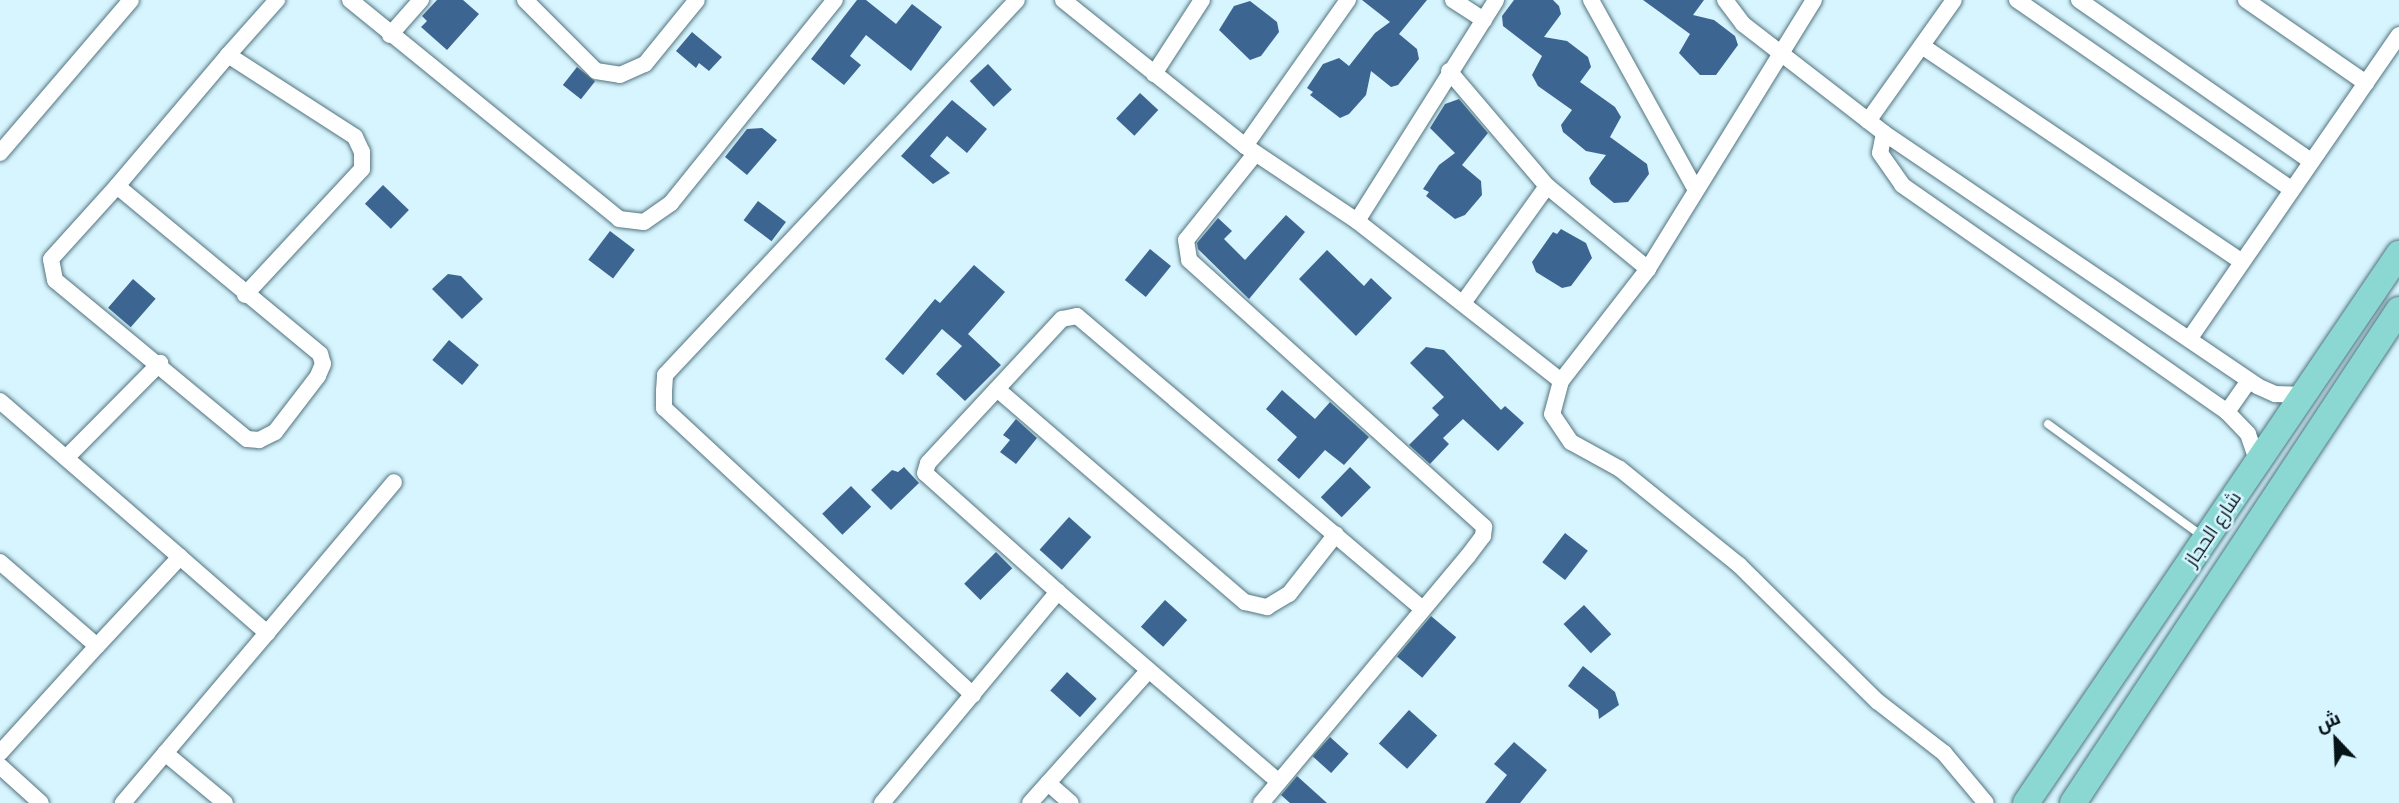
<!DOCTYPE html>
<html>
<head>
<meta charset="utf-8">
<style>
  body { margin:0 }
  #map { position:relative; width:2399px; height:803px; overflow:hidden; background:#d7f5ff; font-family:"Public Sans",Cairo,sans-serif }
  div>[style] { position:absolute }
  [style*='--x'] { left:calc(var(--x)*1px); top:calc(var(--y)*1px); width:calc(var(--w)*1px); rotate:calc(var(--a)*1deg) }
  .building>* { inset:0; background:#3c6592; transform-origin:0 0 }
  .roads { filter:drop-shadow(0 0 2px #52747f) drop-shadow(0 0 2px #52747f) }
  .lane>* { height:8px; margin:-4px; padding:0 4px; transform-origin:4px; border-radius:4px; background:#fff }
  .street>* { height:16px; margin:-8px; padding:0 8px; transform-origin:8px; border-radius:8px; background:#fff }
  .primary>* { height:26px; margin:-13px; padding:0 13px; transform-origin:13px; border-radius:13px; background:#8bd7d1 }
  span { translate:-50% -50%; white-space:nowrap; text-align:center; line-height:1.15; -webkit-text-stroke:5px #d7f5ff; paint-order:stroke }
  .street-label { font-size:19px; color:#061317 }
  .north { position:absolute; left:2301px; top:705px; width:70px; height:70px; -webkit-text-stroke:5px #d7f5ff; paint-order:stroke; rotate:337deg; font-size:19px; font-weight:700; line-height:28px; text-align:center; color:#061317 }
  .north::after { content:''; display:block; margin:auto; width:24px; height:32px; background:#061317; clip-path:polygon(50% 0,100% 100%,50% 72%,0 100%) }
</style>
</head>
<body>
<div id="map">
  <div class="building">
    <i style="clip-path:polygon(437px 0,463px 0,479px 14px,447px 50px,421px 27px,427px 21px,422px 16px)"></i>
    <i style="clip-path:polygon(857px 0,866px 0,896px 24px,912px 4px,942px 27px,911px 71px,866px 35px,850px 56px,861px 65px,844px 85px,811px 59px)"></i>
    <i style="clip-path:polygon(1362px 0,1427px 0,1399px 34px,1417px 49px,1419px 59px,1398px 85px,1391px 87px,1371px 71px,1366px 95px,1349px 114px,1340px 118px,1310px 95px,1313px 92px,1307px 88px,1323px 64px,1339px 58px,1349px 66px,1375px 33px,1390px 22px)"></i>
    <i style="clip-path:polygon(1514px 0,1553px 0,1559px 6px,1561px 14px,1544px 37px,1567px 41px,1588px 57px,1591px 67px,1580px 82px,1615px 107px,1621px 117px,1610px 137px,1647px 164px,1649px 174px,1628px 202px,1614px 203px,1591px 184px,1589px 178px,1606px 155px,1586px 151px,1563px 132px,1561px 125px,1572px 110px,1538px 86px,1532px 75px,1542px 56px,1503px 26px,1502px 16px)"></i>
    <i style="clip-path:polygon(1643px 0,1704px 0,1693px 15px,1714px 20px,1735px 36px,1738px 45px,1716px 75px,1700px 75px,1679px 53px,1690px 34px)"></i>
    <i style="clip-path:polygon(1250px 1px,1277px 22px,1279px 32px,1261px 56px,1250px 60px,1219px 30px,1234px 6px)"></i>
    <i style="clip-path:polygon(692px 32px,722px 57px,709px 71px,699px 63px,696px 68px,676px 51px)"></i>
    <i style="left:988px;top:64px;width:35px;height:25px;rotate:47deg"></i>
    <i style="left:577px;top:67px;width:23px;height:23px;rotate:38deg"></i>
    <i style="left:1140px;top:93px;width:25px;height:35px;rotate:43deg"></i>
    <i style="clip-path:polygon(1459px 99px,1488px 133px,1462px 165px,1481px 181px,1482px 195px,1465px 215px,1455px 219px,1426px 196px,1429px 192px,1423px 189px,1439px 165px,1455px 153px,1430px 128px,1445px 104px)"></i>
    <i style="clip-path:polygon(952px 100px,987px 129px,967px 153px,947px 136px,930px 156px,950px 173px,933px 184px,901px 156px)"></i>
    <i style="clip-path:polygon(762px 128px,777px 140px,747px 175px,725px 157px,747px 129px)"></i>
    <i style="left:383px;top:185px;width:36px;height:26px;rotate:44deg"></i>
    <i style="left:758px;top:201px;width:35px;height:24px;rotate:37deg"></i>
    <i style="clip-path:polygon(1286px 215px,1305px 232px,1249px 299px,1198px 249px,1197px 243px,1218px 218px,1232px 231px,1224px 239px,1245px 260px)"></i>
    <i style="clip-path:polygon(1561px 229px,1586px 243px,1592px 258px,1571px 286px,1562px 288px,1536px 272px,1532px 262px,1553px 232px,1557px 234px)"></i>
    <i style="left:610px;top:231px;width:31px;height:36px;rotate:37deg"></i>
    <i style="left:1150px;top:249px;width:27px;height:40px;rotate:39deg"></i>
    <i style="clip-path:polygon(1327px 250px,1364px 286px,1371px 278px,1392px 298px,1356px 336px,1299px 279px)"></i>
    <i style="clip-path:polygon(974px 265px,1005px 292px,968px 334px,1001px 365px,965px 401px,936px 374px,962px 346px,942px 329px,903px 375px,885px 359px,935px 299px,940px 303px)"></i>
    <i style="clip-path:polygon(448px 274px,461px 276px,483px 299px,462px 319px,432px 289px)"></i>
    <i style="left:133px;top:279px;width:30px;height:38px;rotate:41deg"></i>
    <i style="left:449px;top:340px;width:39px;height:26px;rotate:40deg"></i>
    <i style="clip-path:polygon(1426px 347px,1444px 350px,1501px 410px,1505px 406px,1524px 423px,1498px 451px,1463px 419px,1443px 438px,1449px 444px,1430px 464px,1409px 445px,1439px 415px,1432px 408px,1444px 397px,1410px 363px)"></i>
    <i style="clip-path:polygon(1282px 390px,1315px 419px,1330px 402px,1369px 437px,1344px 465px,1325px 450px,1299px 479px,1277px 460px,1297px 437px,1266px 409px)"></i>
    <i style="clip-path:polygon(1016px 419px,1037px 438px,1016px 464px,1000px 452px,1010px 440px,1003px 435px)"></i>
    <i style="clip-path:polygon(904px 467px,919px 483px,891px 510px,871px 490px,892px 470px,898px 472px)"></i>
    <i style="left:1350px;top:467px;width:29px;height:42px;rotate:44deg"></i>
    <i style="left:851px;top:486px;width:29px;height:40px;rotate:46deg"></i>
    <i style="left:1069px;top:517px;width:30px;height:44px;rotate:42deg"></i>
    <i style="left:1565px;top:533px;width:29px;height:37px;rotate:38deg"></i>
    <i style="left:996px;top:552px;width:23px;height:45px;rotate:45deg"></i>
    <i style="left:1165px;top:600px;width:30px;height:36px;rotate:42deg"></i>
    <i style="left:1584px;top:605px;width:40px;height:28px;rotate:47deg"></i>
    <i style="left:1431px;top:616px;width:33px;height:53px;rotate:40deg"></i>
    <i style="clip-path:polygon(1583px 666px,1615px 692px,1619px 705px,1599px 719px,1598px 710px,1568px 686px)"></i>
    <i style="left:1067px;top:672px;width:40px;height:25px;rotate:42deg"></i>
    <i style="left:1409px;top:710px;width:38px;height:45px;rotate:42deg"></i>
    <i style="left:1330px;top:737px;width:25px;height:26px;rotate:42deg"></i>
    <i style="clip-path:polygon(1514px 742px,1547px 770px,1520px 803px,1485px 803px,1507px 775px,1494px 764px)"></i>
    <i style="clip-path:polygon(1297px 776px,1327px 803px,1290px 803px,1281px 795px)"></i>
  </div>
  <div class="roads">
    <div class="lane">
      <i style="--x:2048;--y:424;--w:190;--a:36"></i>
    </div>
    <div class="street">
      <i style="--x:350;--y:0;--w:347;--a:39.1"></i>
      <i style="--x:619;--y:219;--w:25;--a:7"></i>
      <i style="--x:644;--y:222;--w:33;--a:-35"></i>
      <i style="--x:671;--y:203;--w:261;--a:-51.1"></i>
      <i style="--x:525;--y:0;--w:100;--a:45"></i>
      <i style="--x:596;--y:71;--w:24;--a:9"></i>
      <i style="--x:620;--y:75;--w:27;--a:-24"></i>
      <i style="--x:645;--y:64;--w:82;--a:-50.9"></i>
      <i style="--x:1063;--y:0;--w:233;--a:38.7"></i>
      <i style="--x:1245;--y:146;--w:135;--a:33.8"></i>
      <i style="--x:1357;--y:221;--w:259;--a:38.1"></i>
      <i style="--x:1453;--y:0;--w:37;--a:33"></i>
      <i style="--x:1591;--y:0;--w:217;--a:61.1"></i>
      <i style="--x:1725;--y:0;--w:30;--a:53"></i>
      <i style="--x:1743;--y:24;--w:178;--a:37.7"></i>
      <i style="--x:1884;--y:133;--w:451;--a:34.1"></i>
      <i style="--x:2257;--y:386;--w:20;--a:24"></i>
      <i style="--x:2275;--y:394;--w:30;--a:2"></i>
      <i style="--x:1814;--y:0;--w:316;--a:121.7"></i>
      <i style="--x:1648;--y:269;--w:142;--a:127.8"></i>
      <i style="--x:1561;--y:381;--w:34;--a:105"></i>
      <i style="--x:1552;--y:414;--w:34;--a:56"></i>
      <i style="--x:1571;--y:442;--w:56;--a:28.9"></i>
      <i style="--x:1620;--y:469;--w:153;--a:38.9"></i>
      <i style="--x:1739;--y:565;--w:194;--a:44.6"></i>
      <i style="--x:1877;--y:701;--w:85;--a:37.8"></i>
      <i style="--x:1944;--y:753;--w:65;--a:50"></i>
      <i style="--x:2017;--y:0;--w:334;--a:34.6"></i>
      <i style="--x:2079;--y:0;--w:282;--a:34.8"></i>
      <i style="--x:2246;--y:0;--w:146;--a:34.7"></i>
      <i style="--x:390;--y:35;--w:47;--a:-48.5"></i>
      <i style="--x:1922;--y:46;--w:386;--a:34"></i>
      <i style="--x:228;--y:55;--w:74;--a:-48.3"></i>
      <i style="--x:1449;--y:71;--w:151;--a:49.6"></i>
      <i style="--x:1547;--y:186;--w:131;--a:39.4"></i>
      <i style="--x:1154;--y:74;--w:88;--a:-57"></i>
      <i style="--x:1868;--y:121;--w:148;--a:-54.6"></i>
      <i style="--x:1884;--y:133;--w:20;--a:101"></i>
      <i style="--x:1880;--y:153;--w:39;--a:55"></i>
      <i style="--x:1902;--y:185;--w:396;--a:34.9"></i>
      <i style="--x:2227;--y:412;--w:30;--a:46"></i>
      <i style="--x:2248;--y:434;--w:31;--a:71"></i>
      <i style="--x:1245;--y:146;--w:179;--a:-54.8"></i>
      <i style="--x:0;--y:153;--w:201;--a:-49.4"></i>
      <i style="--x:1255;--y:154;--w:110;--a:128.7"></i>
      <i style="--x:1186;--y:240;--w:20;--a:81"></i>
      <i style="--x:1189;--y:260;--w:398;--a:42.1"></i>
      <i style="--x:1484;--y:527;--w:9;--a:96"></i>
      <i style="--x:1483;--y:536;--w:26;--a:127"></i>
      <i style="--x:1467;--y:557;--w:321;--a:129.9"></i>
      <i style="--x:117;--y:186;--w:264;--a:39.6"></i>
      <i style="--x:320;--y:354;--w:10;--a:73"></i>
      <i style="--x:323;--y:364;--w:13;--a:113"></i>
      <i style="--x:318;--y:376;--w:71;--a:127.5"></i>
      <i style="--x:275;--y:432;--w:18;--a:153"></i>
      <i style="--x:259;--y:440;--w:12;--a:-175"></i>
      <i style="--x:247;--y:439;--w:249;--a:-140.4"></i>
      <i style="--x:55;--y:280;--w:21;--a:-101"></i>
      <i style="--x:51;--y:259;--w:98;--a:-47.9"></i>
      <i style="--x:117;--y:186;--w:172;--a:-49.7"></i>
      <i style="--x:228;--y:55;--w:151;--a:32.8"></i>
      <i style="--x:355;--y:137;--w:17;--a:65"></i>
      <i style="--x:362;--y:152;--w:17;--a:90"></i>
      <i style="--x:362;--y:169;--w:172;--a:132.9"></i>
      <i style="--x:1357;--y:221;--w:261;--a:-57.8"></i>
      <i style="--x:1463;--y:303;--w:144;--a:-54.3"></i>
      <i style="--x:2190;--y:338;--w:368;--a:-55.4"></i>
      <i style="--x:997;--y:389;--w:327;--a:40.7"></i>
      <i style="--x:1245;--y:602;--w:23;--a:13"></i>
      <i style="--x:1267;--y:607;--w:26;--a:-31"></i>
      <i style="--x:1289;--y:594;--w:76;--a:-51.9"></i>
      <i style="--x:0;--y:401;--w:238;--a:40.9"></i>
      <i style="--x:2227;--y:412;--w:38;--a:-55"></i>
      <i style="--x:66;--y:458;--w:134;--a:-45.3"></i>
      <i style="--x:0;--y:562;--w:128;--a:40.9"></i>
      <i style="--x:97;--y:646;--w:144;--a:132.2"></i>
      <i style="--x:1058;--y:592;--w:178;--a:-138.2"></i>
      <i style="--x:925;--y:473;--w:10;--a:-73"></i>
      <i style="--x:928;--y:463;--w:197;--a:-47.1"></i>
      <i style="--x:1062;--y:319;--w:15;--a:-11"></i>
      <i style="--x:1077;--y:316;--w:453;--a:40.3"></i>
      <i style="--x:267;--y:633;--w:197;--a:-49.9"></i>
      <i style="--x:97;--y:646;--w:122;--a:-47"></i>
      <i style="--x:180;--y:557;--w:116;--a:41.1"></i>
      <i style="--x:267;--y:633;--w:223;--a:130.3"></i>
      <i style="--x:973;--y:695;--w:422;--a:-137.1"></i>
      <i style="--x:664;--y:408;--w:17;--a:-90"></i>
      <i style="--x:664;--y:391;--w:16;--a:-86"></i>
      <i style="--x:665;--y:375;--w:514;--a:-46.81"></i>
      <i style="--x:165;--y:753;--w:78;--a:39.8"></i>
      <i style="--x:0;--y:766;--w:55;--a:42.1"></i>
      <i style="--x:1048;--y:783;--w:30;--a:41"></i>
      <i style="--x:882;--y:803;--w:275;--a:-50.2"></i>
      <i style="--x:1058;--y:592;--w:291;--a:40.7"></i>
      <i style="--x:1030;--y:803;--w:178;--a:-48.2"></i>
    </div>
    <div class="primary">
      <i style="--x:2026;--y:803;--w:664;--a:-55.81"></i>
      <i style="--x:2073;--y:803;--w:591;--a:-56.53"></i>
    </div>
  </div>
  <div class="street-label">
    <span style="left:2213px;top:529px;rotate:-56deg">شارع الحجاز</span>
  </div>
  <div class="north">ش</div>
</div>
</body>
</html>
